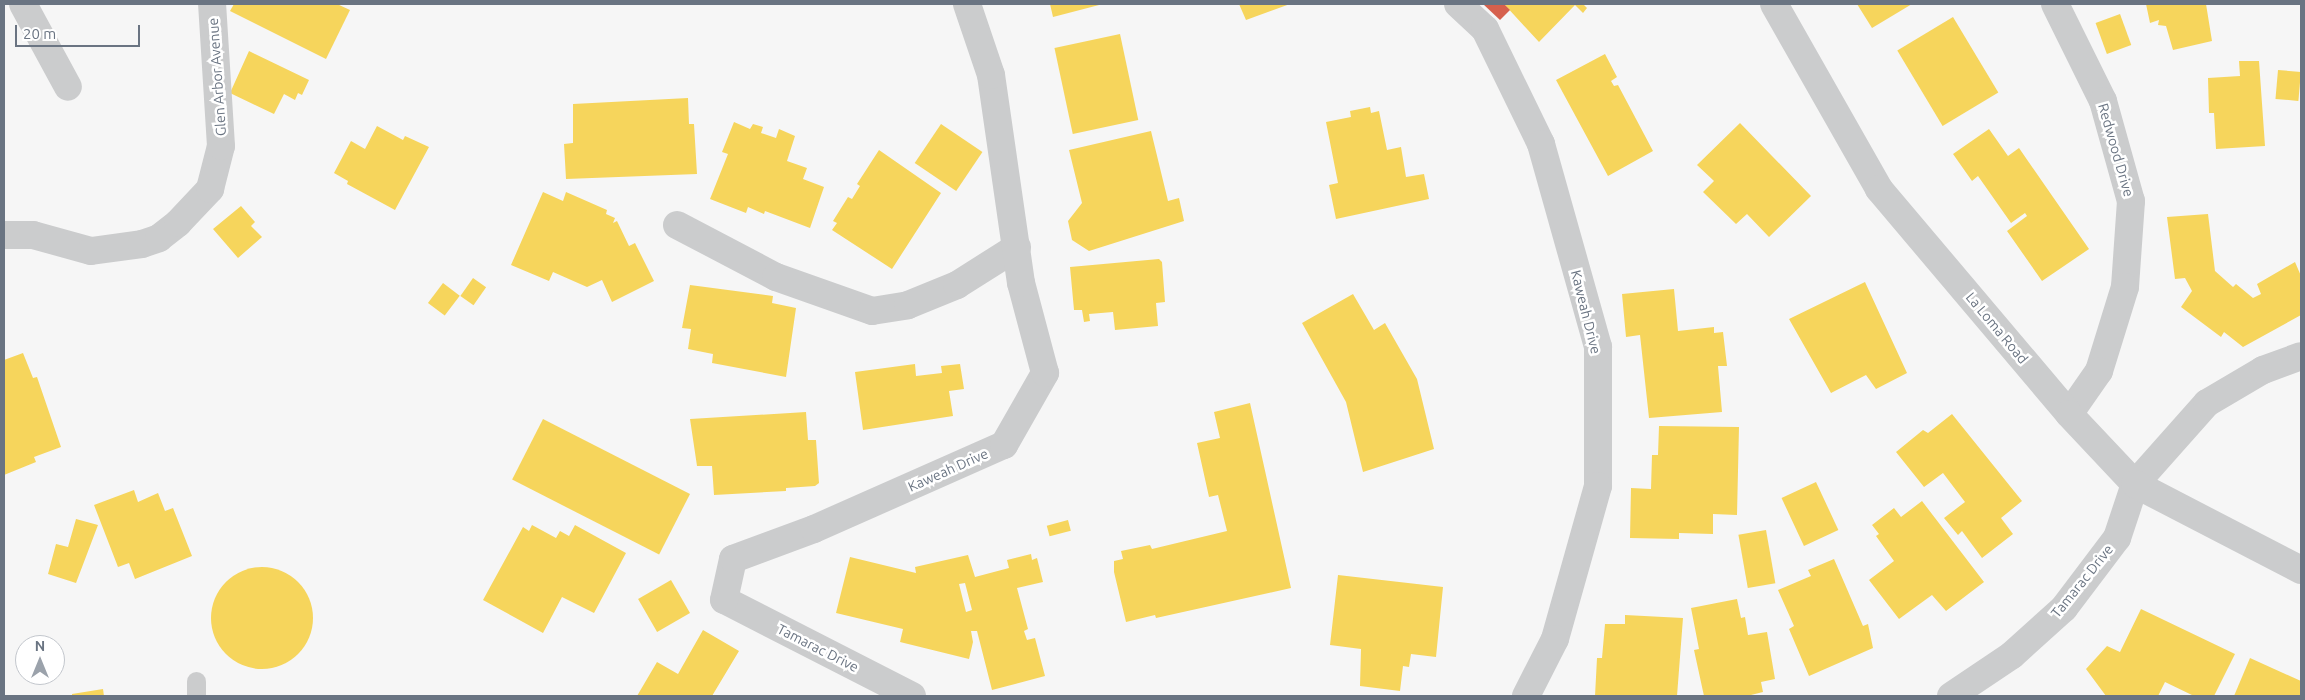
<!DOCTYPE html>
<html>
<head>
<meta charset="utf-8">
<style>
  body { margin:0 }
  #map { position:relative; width:2305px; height:700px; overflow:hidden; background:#f6f6f6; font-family:Ubuntu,sans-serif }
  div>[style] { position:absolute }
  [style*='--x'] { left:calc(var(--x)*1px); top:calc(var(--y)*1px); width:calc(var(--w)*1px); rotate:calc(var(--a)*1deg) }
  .homes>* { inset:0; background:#f6d55c; transform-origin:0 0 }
  .round { border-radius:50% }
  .shops>* { inset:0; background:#d6604d }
  .service>* { height:19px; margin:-9.5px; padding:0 9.5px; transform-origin:9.5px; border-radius:9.5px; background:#cbcccd }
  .minor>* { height:28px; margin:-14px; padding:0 14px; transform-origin:14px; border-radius:14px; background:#cbcccd }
  .tertiary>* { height:28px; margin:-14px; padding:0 14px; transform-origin:14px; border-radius:14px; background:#cbcccd }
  span { translate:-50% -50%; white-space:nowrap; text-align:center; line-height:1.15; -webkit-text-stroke:5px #fff; paint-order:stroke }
  .street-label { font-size:14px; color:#6a7482 }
  .frame { position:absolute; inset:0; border:5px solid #6a7482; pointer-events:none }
  .north { position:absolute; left:15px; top:635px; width:50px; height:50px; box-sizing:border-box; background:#fff; border:1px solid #c3c7cd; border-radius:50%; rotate:0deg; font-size:14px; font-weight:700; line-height:20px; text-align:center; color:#6a7482 }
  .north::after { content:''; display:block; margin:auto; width:18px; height:22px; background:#9ba2ab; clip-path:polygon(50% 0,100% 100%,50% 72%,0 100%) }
  .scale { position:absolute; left:15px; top:25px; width:125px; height:22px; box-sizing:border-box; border:2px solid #6a7482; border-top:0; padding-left:6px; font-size:15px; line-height:18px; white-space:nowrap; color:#6a7482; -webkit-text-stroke:4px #fff; paint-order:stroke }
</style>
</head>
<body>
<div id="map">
  <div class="homes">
    <i style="clip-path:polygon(234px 4px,337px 4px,350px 10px,326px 59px,230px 11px)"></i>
    <i style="clip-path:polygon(1050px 4px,1103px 4px,1053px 17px)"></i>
    <i style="clip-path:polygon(1239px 4px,1290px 4px,1246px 20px)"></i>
    <i style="clip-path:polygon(1504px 4px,1583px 4px,1587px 8px,1583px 13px,1575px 5px,1539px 42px)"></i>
    <i style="clip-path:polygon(1857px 4px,1912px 4px,1872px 28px)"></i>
    <i style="clip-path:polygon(2146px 4px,2206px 4px,2212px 41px,2173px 50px,2166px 26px,2158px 25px,2159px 20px,2150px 23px)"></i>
    <i style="left:2120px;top:14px;width:33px;height:26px;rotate:70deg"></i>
    <i style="left:1953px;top:17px;width:88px;height:65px;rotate:59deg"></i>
    <i style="left:1120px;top:34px;width:88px;height:67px;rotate:78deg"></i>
    <i style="clip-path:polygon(249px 51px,309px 80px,302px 95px,298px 93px,295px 100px,284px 94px,274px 114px,230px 93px)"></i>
    <i style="clip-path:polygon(1605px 54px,1617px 77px,1611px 81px,1614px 86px,1618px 85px,1653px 151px,1608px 176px,1556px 80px)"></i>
    <i style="clip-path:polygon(2239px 61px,2259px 61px,2265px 146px,2216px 149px,2214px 113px,2209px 113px,2208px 78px,2240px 76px)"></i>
    <i style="left:2278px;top:70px;width:23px;height:29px;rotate:5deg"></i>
    <i style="clip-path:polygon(688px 98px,689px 124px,694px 124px,697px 174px,566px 179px,564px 144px,573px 143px,573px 104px)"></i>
    <i style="clip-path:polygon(1370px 107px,1371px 113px,1379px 111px,1387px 150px,1401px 147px,1406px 177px,1424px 174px,1429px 199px,1336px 219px,1329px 185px,1338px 183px,1326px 122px,1351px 117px,1350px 111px)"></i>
    <i style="clip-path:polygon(734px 122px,750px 129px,753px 124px,763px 127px,761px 133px,776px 138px,779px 129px,795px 136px,787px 161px,807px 168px,803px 179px,824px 187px,810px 228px,765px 211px,764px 214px,748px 207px,746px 213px,710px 199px,728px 154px,722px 152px)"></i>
    <i style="clip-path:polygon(1740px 123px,1811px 196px,1769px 237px,1747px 214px,1736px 224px,1703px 192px,1714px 181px,1697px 165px)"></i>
    <i style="left:941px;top:124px;width:50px;height:47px;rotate:34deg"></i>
    <i style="clip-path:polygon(377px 126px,403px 140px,405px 136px,429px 147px,395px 210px,347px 184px,348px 181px,334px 173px,351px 141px,365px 149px)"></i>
    <i style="clip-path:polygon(1989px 129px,2008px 156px,2019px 148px,2089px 249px,2042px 281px,2007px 231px,2027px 216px,2025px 213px,2011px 223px,1978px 176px,1972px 181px,1953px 154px)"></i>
    <i style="clip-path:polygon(1151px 131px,1168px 201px,1179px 198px,1184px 221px,1089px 251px,1072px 240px,1068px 221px,1082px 203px,1069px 150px)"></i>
    <i style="clip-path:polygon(879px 150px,941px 193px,892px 269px,832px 230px,837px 223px,833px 221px,848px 197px,852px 199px,860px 186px,857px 184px)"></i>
    <i style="clip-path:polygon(543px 192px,563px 201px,566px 192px,607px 210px,606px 214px,615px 218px,613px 223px,617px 221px,629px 246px,635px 243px,654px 281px,612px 302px,602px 280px,587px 287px,553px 272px,549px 281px,511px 265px)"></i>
    <i style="clip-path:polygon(241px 206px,255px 222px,251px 226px,262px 237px,238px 258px,213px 229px)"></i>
    <i style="clip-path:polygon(2208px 214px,2215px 271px,2233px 287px,2236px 284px,2253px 298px,2261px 294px,2257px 284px,2295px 262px,2301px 276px,2301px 315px,2243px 347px,2224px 332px,2221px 337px,2181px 307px,2192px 291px,2185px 278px,2175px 279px,2167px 217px)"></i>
    <i style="clip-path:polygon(1159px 259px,1162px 262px,1165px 302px,1156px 303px,1158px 326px,1115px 330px,1113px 312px,1089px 314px,1090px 321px,1084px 322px,1082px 310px,1074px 310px,1070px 267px)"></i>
    <i style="left:473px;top:278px;width:16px;height:22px;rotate:35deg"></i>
    <i style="clip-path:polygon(1865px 282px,1907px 373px,1876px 389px,1866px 375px,1831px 393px,1789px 319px)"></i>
    <i style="left:443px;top:283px;width:21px;height:25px;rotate:37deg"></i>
    <i style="clip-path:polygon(690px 285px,773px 296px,772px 303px,796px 308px,786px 377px,712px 363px,713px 354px,688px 349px,691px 329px,682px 328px)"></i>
    <i style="clip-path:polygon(1674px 289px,1678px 331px,1714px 327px,1714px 333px,1723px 332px,1727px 366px,1718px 366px,1722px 412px,1649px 418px,1640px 335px,1626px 337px,1622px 294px)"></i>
    <i style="clip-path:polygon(1353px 294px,1374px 330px,1385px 323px,1417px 379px,1434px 449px,1363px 472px,1346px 402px,1302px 323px)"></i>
    <i style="clip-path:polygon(23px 353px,33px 378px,37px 377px,61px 447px,34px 457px,36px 462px,4px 475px,4px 360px)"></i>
    <i style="clip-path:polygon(915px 364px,916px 376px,942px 373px,941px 366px,960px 364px,964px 389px,949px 391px,953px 416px,863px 430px,855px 372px)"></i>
    <i style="clip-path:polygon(1250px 403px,1291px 588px,1156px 618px,1155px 615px,1126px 622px,1114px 572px,1114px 561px,1123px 559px,1121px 551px,1150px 545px,1152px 549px,1227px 531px,1218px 495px,1209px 497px,1197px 443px,1220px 438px,1214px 412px)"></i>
    <i style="clip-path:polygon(806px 412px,808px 440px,816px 440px,819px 483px,815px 486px,786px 488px,786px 491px,714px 495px,712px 466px,697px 466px,690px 419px)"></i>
    <i style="clip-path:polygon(1952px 414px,2022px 501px,2001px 518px,2013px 534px,1982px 558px,1962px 531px,1958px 535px,1944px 518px,1965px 502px,1943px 473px,1924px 487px,1896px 452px,1923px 430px,1928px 433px)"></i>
    <i style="left:543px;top:419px;width:165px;height:68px;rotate:27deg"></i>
    <i style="clip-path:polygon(1659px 426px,1739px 427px,1737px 515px,1713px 514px,1713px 534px,1679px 533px,1679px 539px,1630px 538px,1631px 488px,1651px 489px,1652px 455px,1658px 455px)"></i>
    <i style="left:1816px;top:482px;width:53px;height:38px;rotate:65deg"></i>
    <i style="clip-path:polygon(134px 490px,138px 502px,158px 493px,165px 511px,173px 508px,192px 556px,135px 579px,129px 563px,118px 567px,94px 505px)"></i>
    <i style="clip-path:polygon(1922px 501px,1984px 582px,1946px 611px,1932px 595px,1899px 619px,1869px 580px,1894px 561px,1876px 536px,1879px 534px,1872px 525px,1894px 508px,1901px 517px)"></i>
    <i style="clip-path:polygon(76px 519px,98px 525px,76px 583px,48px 574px,56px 544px,68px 547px)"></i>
    <i style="left:1068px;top:520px;width:11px;height:22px;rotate:75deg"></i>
    <i style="clip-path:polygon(532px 525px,556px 538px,560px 531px,569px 536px,575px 525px,626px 553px,594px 613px,562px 597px,543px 633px,483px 600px,523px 527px,529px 531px)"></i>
    <i style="left:1766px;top:530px;width:54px;height:28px;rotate:80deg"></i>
    <i style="clip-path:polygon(evenodd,1031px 554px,1032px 560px,1037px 558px,1043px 582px,1017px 588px,1028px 629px,1024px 631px,1027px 640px,1035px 638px,1045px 676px,992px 690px,977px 631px,971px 631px,973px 642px,969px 659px,900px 642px,903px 629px,836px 613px,850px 557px,916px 573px,915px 567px,968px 555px,975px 577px,1009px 568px,1007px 560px,1031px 554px,965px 583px,972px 610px,966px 612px,959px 584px,965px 583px)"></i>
    <i style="clip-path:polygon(1834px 559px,1863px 626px,1868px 624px,1873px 648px,1809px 676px,1789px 629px,1794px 626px,1778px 590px,1811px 576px,1808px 570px)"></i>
    <i class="round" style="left:211px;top:567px;width:102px;height:102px"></i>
    <i style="clip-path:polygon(1338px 575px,1443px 587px,1436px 657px,1411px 654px,1409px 667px,1403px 666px,1400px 691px,1360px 686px,1361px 649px,1330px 645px)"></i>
    <i style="left:671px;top:580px;width:38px;height:38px;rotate:60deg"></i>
    <i style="clip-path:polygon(1737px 599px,1741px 618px,1745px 617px,1748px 635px,1767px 632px,1775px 679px,1761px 682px,1763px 692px,1747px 696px,1704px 696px,1694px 650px,1699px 649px,1691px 608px)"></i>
    <i style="clip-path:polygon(2141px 609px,2235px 654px,2214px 696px,2194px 696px,2165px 682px,2158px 696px,2106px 696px,2086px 669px,2107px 646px,2120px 652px)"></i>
    <i style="clip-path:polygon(1625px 615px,1683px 618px,1677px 696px,1595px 696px,1597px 658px,1602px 658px,1605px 624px,1625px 624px)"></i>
    <i style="clip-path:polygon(703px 630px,739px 651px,712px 696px,637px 696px,657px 662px,678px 674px)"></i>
    <i style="clip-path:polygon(2250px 658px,2301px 681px,2301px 696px,2234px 696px)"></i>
    <i style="clip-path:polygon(103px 689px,104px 696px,72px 696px,72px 694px)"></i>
  </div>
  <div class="shops">
    <i style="clip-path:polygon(1483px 4px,1504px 4px,1510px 10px,1500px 20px)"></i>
  </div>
  <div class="service">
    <i style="--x:196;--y:696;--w:15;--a:-90"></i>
  </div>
  <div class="minor">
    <i style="--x:23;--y:4;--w:94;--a:61.5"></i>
    <i style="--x:1458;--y:4;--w:37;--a:43"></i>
    <i style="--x:1485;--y:29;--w:128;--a:64"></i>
    <i style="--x:1541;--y:144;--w:211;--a:74.3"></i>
    <i style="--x:1598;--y:347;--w:139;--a:90"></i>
    <i style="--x:1598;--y:486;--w:159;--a:105.7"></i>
    <i style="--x:1555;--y:639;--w:64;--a:117"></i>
    <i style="--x:2055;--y:4;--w:108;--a:63.7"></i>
    <i style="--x:2103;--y:101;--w:104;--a:74.4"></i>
    <i style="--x:2131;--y:201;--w:86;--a:94"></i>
    <i style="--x:2125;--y:287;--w:88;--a:107.2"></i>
    <i style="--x:2099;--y:371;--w:52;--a:124.9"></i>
    <i style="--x:677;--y:225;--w:112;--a:27.7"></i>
    <i style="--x:776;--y:277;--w:102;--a:19.5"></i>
    <i style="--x:872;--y:311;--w:36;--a:-9"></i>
    <i style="--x:908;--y:305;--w:53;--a:-22.2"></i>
    <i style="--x:957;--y:285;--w:71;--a:-32.3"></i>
    <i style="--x:4;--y:235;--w:29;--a:0"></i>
    <i style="--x:33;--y:235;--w:60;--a:15.4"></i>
    <i style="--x:91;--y:251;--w:51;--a:-7.8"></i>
    <i style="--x:142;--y:244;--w:18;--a:-19"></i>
    <i style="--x:159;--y:238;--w:24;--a:-38"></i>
    <i style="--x:178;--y:223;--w:47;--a:-46.7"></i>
    <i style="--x:210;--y:189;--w:44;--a:-75.7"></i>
    <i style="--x:221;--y:146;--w:142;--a:-93.6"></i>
    <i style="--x:912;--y:696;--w:211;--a:-152.9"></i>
    <i style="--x:724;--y:600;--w:42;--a:-77.6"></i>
    <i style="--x:733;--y:559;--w:86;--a:-20.3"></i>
    <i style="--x:814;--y:529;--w:208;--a:-23.9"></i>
    <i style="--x:1004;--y:445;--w:83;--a:-60.3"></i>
    <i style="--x:1045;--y:373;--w:93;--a:-104.9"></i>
    <i style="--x:1021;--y:283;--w:210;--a:-98.2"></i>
    <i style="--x:991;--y:75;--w:75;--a:-108.7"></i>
    <i style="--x:1951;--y:696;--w:73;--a:-33.9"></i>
    <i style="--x:2012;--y:655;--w:70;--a:-42.1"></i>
    <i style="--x:2064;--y:608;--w:88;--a:-52.9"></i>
    <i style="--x:2117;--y:538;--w:57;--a:-71.6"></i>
    <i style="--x:2135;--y:484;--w:108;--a:-48.4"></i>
    <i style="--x:2207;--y:403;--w:65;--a:-30.5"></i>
    <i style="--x:2263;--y:370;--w:40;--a:-20.2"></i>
  </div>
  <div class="tertiary">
    <i style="--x:1774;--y:4;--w:213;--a:60.4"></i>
    <i style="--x:1879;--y:189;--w:294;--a:49.8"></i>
    <i style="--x:2069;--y:414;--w:96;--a:46.7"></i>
    <i style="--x:2135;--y:484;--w:187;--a:27.4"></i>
  </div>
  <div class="street-label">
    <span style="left:217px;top:77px;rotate:-94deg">Glen Arbor Avenue</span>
    <span style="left:2116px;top:150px;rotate:74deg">Redwood Drive</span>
    <span style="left:1586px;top:312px;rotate:76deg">Kaweah Drive</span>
    <span style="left:1997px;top:328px;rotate:50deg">La Loma Road</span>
    <span style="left:948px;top:470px;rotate:-24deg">Kaweah Drive</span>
    <span style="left:2082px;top:581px;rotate:-51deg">Tamarac Drive</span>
    <span style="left:818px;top:648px;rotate:27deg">Tamarac Drive</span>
  </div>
  <div class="frame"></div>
  <div class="north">N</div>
  <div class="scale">20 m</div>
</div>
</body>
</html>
